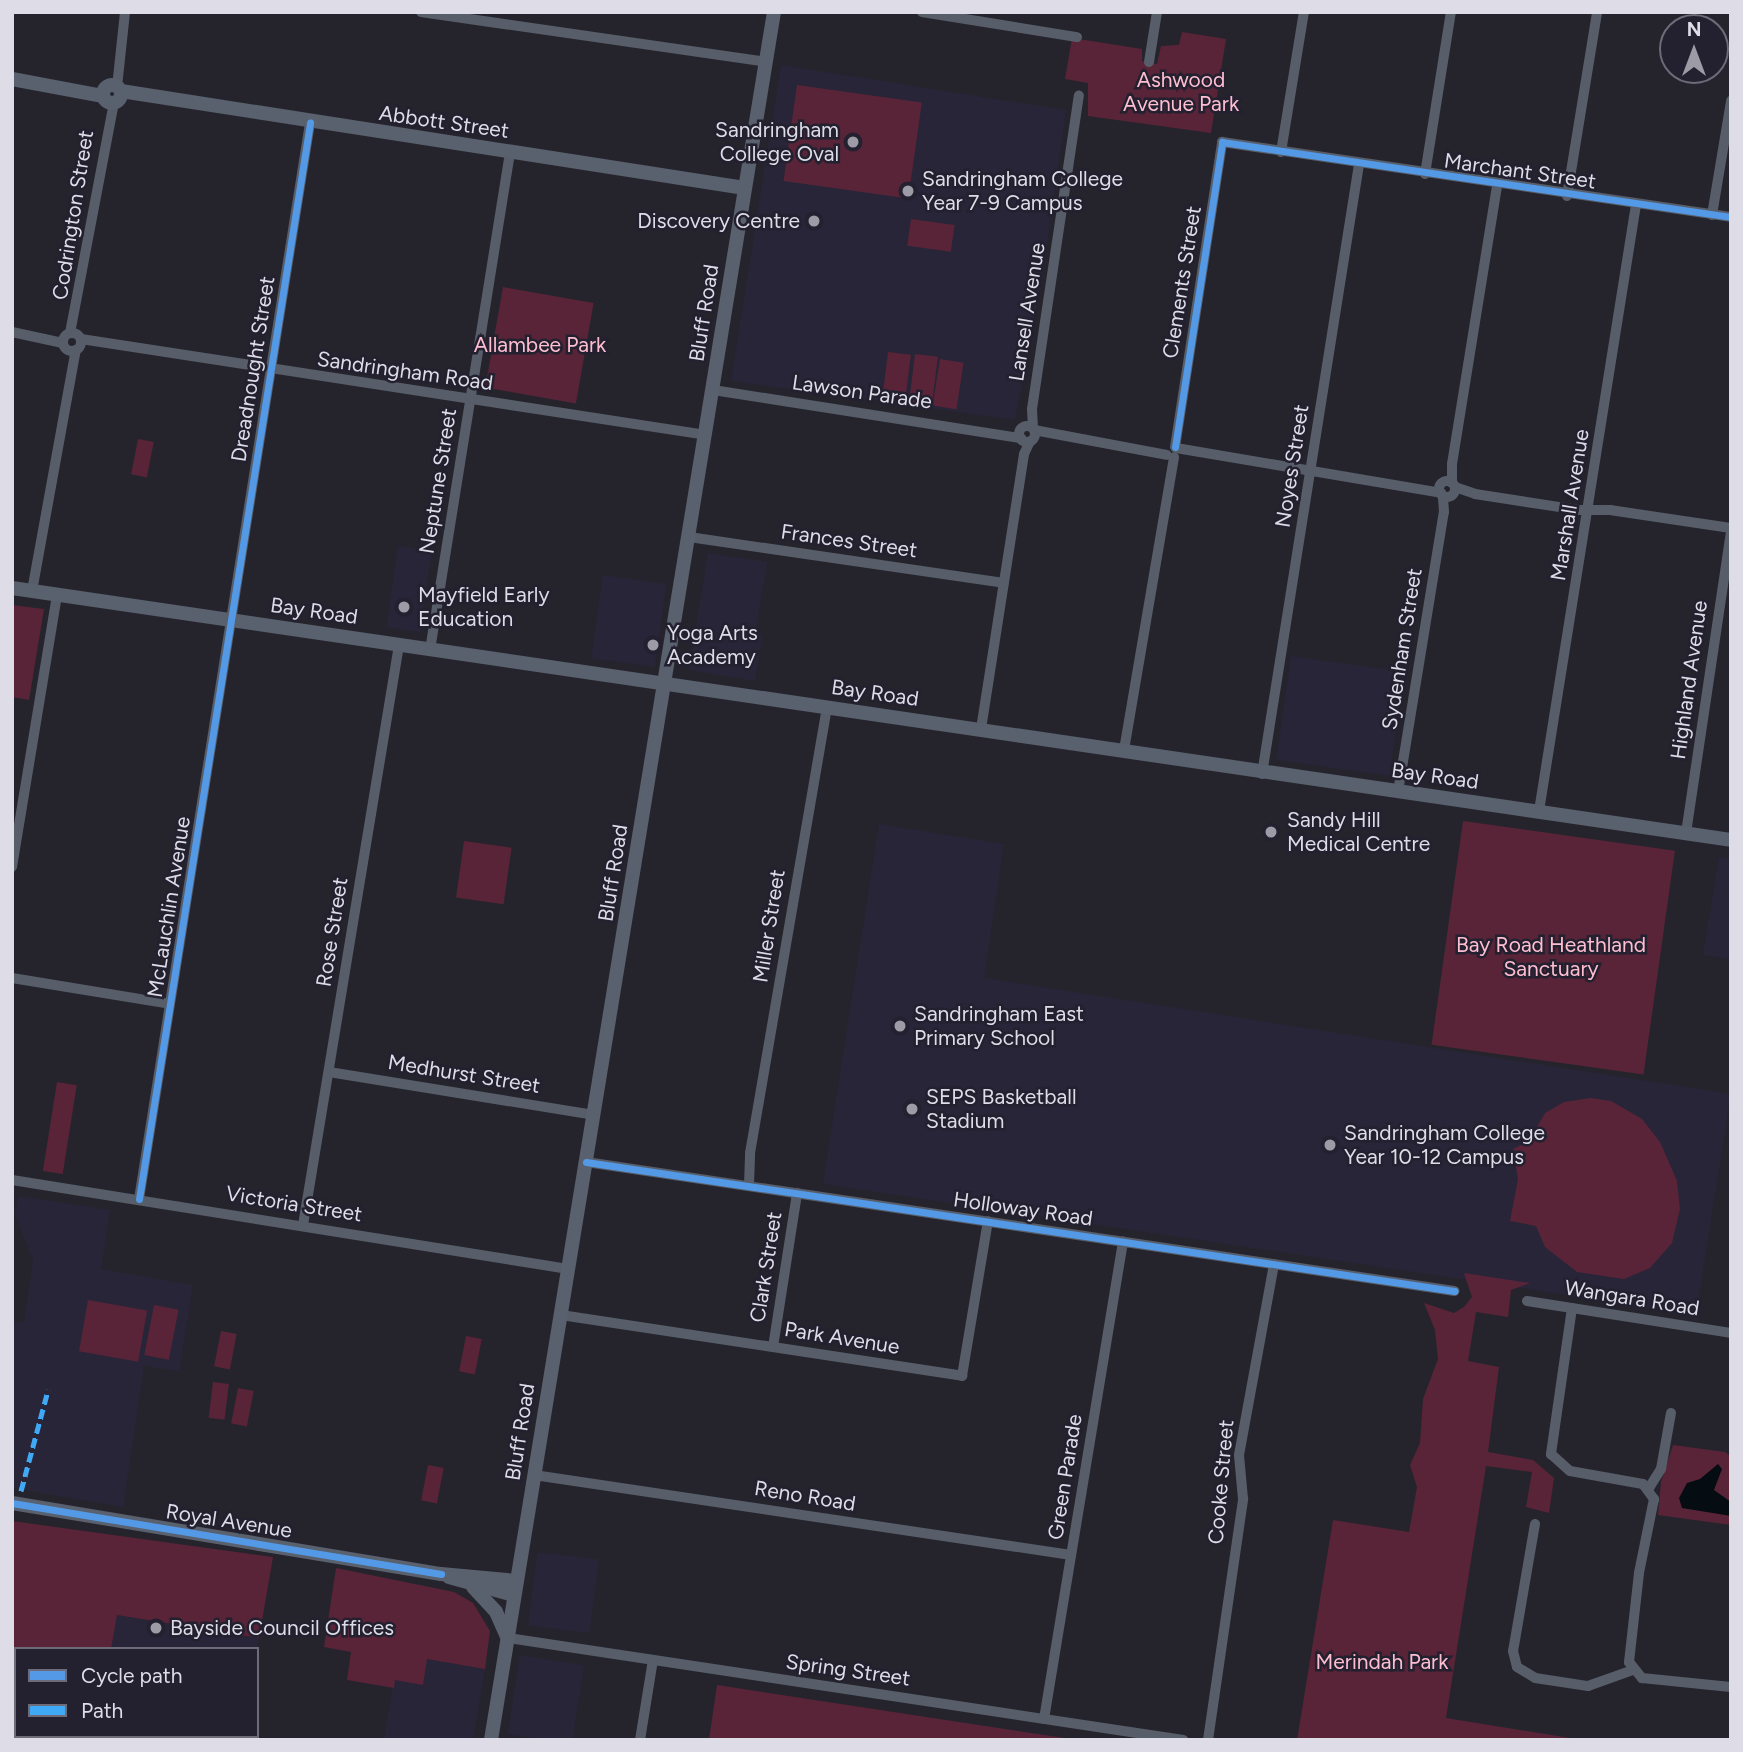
<!DOCTYPE html>
<html>
<head>
<meta charset="utf-8">
<style>
  body { margin:0 }
  #map { position:relative; width:1743px; height:1752px; overflow:hidden; background:#25242c; font-family:Figtree,sans-serif }
  div>[style] { position:absolute }
  [style*='--x'] { left:calc(var(--x)*1px); top:calc(var(--y)*1px); width:calc(var(--w)*1px); rotate:calc(var(--a)*1deg) }
  .built>* { inset:0; background:#282538; transform-origin:0 0 }
  .green>* { inset:0; background:#592438; transform-origin:0 0 }
  .water>* { inset:0; background:#050d12 }
  .street>* { height:10px; margin:-5px; padding:0 5px; transform-origin:5px; border-radius:5px; background:#575e6a }
  .street>.ring { margin:-5px; padding:0; box-sizing:content-box; background:none; border:10px solid #575e6a; border-radius:50% }
  .secondary>* { height:14px; margin:-7px; padding:0 7px; transform-origin:7px; border-radius:7px; background:#59606e }
  .secondary>.ring { margin:-7px; padding:0; box-sizing:content-box; background:none; border:14px solid #59606e; border-radius:50% }
  .quiet>* { height:5px; margin-top:-2.5px; transform-origin:0; background:repeating-linear-gradient(90deg,#3fa9f5 0 10px,transparent 0 15px) }
  .cycleway>* { height:7px; margin:-3.5px; padding:0 3.5px; transform-origin:3.5px; border-radius:3.5px; background:#5399e6 }
  .dots>* { width:19px; height:19px; translate:-50% -50%; box-sizing:border-box; border:4px solid #232030; border-radius:50% }
  span { translate:-50% -50%; white-space:nowrap; text-align:center; line-height:1.15; -webkit-text-stroke:5px #232030; paint-order:stroke }
  .park-label { font-size:21px; color:#ffbed0 }
  .street-label { font-size:21px; color:#dedce7 }
  .poi-label { font-size:21px; color:#dedce7 }
  .right { translate:-100% -50%; text-align:right }
  .left { translate:0 -50%; text-align:left }
  .frame { position:absolute; inset:0; border:14px solid #dedce7; pointer-events:none }
  .legend { position:absolute; left:14px; top:1647px; width:245px; height:91px; box-sizing:border-box; background:#232030; border:2px solid #6e6b79; margin:0; padding:9px 12px; list-style:none; font-size:21px; color:#dedce7 }
  .legend li { display:flex; align-items:center; gap:14px; height:35px }
  .legend b { width:35px; border:2px solid #6e6b79 }
  .north { position:absolute; left:1659px; top:14px; width:70px; height:70px; box-sizing:border-box; background:#232030; border:2px solid #6e6b79; border-radius:50%; rotate:0deg; font-size:19px; font-weight:700; line-height:28px; text-align:center; color:#dedce7 }
  .north::after { content:''; display:block; margin:auto; width:24px; height:32px; background:#9d9ca6; clip-path:polygon(50% 0,100% 100%,50% 72%,0 100%) }
</style>
</head>
<body>
<div id="map">
  <div class="built">
    <i style="clip-path:polygon(781px 65px,1066px 110px,1043px 272px,1015px 420px,731px 381px)"></i>
    <i style="left:398px;top:546px;width:34px;height:82px;rotate:8deg"></i>
    <i style="clip-path:polygon(708px 553px,767px 562px,756px 628px,762px 636px,755px 681px,689px 670px)"></i>
    <i style="left:603px;top:575px;width:64px;height:84px;rotate:8deg"></i>
    <i style="left:1291px;top:656px;width:114px;height:105px;rotate:8deg"></i>
    <i style="clip-path:polygon(879px 824px,1004px 844px,984px 978px,1731px 1094px,1696px 1314px,823px 1184px)"></i>
    <i style="clip-path:polygon(1719px 857px,1731px 859px,1731px 959px,1703px 955px)"></i>
    <i style="clip-path:polygon(18px 1196px,110px 1210px,101px 1269px,193px 1285px,179px 1371px,144px 1366px,123px 1507px,12px 1488px,12px 1321px,24px 1323px,33px 1260px,15px 1215px)"></i>
    <i style="left:537px;top:1552px;width:62px;height:74px;rotate:7deg"></i>
    <i style="clip-path:polygon(116px 1615px,259px 1638px,257px 1650px,111px 1649px)"></i>
    <i style="left:520px;top:1655px;width:65px;height:80px;rotate:9deg"></i>
    <i style="clip-path:polygon(427px 1659px,485px 1669px,473px 1740px,384px 1740px,394px 1680px)"></i>
  </div>
  <div class="green">
    <i style="clip-path:polygon(1182px 32px,1226px 39px,1211px 133px,1088px 116px,1088px 83px,1065px 79px,1072px 38px,1142px 49px,1142px 61px,1157px 64px,1161px 46px,1179px 45px)"></i>
    <i style="left:797px;top:85px;width:126px;height:97px;rotate:8deg"></i>
    <i style="left:911px;top:219px;width:44px;height:27px;rotate:8deg"></i>
    <i style="left:503px;top:287px;width:92px;height:102px;rotate:10deg"></i>
    <i style="left:888px;top:352px;width:23px;height:46px;rotate:7deg"></i>
    <i style="left:915px;top:354px;width:23px;height:49px;rotate:7deg"></i>
    <i style="left:940px;top:359px;width:24px;height:47px;rotate:9deg"></i>
    <i style="left:138px;top:439px;width:16px;height:36px;rotate:11deg"></i>
    <i style="clip-path:polygon(12px 605px,44px 609px,29px 700px,12px 697px)"></i>
    <i style="left:1463px;top:821px;width:214px;height:226px;rotate:8deg"></i>
    <i style="left:464px;top:841px;width:48px;height:57px;rotate:8deg"></i>
    <i style="left:57px;top:1082px;width:20px;height:90px;rotate:9deg"></i>
    <i style="clip-path:polygon(1591px 1098px,1611px 1101px,1642px 1119px,1660px 1142px,1677px 1181px,1680px 1209px,1672px 1243px,1650px 1268px,1624px 1279px,1577px 1272px,1545px 1247px,1536px 1226px,1510px 1221px,1518px 1179px,1513px 1149px,1529px 1141px,1545px 1113px,1564px 1102px)"></i>
    <i style="clip-path:polygon(1464px 1273px,1530px 1283px,1511px 1290px,1508px 1317px,1476px 1312px,1468px 1361px,1499px 1367px,1488px 1452px,1533px 1460px,1554px 1478px,1549px 1513px,1526px 1507px,1532px 1472px,1486px 1466px,1446px 1718px,1582px 1740px,1297px 1740px,1333px 1520px,1409px 1532px,1417px 1487px,1410px 1465px,1420px 1443px,1423px 1399px,1438px 1359px,1435px 1330px,1424px 1303px,1454px 1313px,1464px 1307px,1472px 1297px)"></i>
    <i style="left:88px;top:1300px;width:60px;height:52px;rotate:10deg"></i>
    <i style="left:154px;top:1305px;width:25px;height:51px;rotate:11deg"></i>
    <i style="left:221px;top:1331px;width:16px;height:36px;rotate:11deg"></i>
    <i style="left:466px;top:1336px;width:16px;height:36px;rotate:11deg"></i>
    <i style="left:213px;top:1382px;width:16px;height:36px;rotate:7deg"></i>
    <i style="left:238px;top:1388px;width:16px;height:36px;rotate:11deg"></i>
    <i style="clip-path:polygon(1673px 1445px,1725px 1452px,1731px 1457px,1731px 1525px,1658px 1515px,1661px 1482px)"></i>
    <i style="left:428px;top:1465px;width:16px;height:36px;rotate:11deg"></i>
    <i style="clip-path:polygon(12px 1521px,273px 1557px,259px 1638px,117px 1615px,111px 1649px,16px 1649px,16px 1736px,173px 1736px,12px 1740px)"></i>
    <i style="clip-path:polygon(336px 1568px,454px 1592px,473px 1603px,490px 1631px,485px 1669px,427px 1659px,423px 1685px,395px 1680px,394px 1688px,347px 1680px,351px 1652px,324px 1647px)"></i>
    <i style="clip-path:polygon(717px 1685px,1031px 1733px,1078px 1740px,709px 1740px)"></i>
  </div>
  <div class="water">
    <i style="clip-path:polygon(1718px 1464px,1722px 1469px,1714px 1490px,1731px 1502px,1731px 1516px,1682px 1508px,1679px 1498px,1687px 1483px,1700px 1479px)"></i>
  </div>
  <div class="street">
    <i style="--x:421;--y:12;--w:349;--a:8.2"></i>
    <i style="--x:922;--y:12;--w:157;--a:9.2"></i>
    <i style="--x:1149;--y:62;--w:51;--a:-80.9"></i>
    <i style="--x:117;--y:87;--w:75;--a:-83.9"></i>
    <i style="--x:1281;--y:152;--w:142;--a:-80.7"></i>
    <i style="--x:1425;--y:174;--w:164;--a:-80.9"></i>
    <i style="--x:1567;--y:196;--w:186;--a:-80.7"></i>
    <i style="--x:1712;--y:215;--w:116;--a:-80.5"></i>
    <i style="--x:12;--y:332;--w:52;--a:12.2"></i>
    <i class="ring" style="left:63px;top:333px;width:8px;height:8px"></i>
    <i style="--x:70;--y:333;--w:234;--a:-79.2"></i>
    <i style="--x:81;--y:339;--w:632;--a:8.73"></i>
    <i style="--x:713;--y:390;--w:312;--a:8.9"></i>
    <i class="ring" style="left:1019px;top:426px;width:6px;height:6px"></i>
    <i style="--x:1033;--y:428;--w:19;--a:-93"></i>
    <i style="--x:1032;--y:409;--w:317;--a:-81.5"></i>
    <i style="--x:1034;--y:430;--w:135;--a:10.6"></i>
    <i style="--x:1175;--y:447;--w:309;--a:-81.2"></i>
    <i style="--x:1222;--y:142;--w:514;--a:8.38"></i>
    <i style="--x:1176;--y:448;--w:269;--a:9.6"></i>
    <i class="ring" style="left:1439px;top:481px;width:6px;height:6px"></i>
    <i style="--x:1452;--y:483;--w:19;--a:-90"></i>
    <i style="--x:1452;--y:464;--w:282;--a:-80.8"></i>
    <i style="--x:1455;--y:487;--w:21;--a:19"></i>
    <i style="--x:1475;--y:494;--w:104;--a:8.8"></i>
    <i style="--x:1578;--y:510;--w:32;--a:0"></i>
    <i style="--x:1610;--y:510;--w:122;--a:8.5"></i>
    <i style="--x:689;--y:537;--w:318;--a:8.3"></i>
    <i style="--x:32;--y:591;--w:245;--a:-79.7"></i>
    <i style="--x:430;--y:650;--w:503;--a:-80.86"></i>
    <i style="--x:981;--y:729;--w:278;--a:-81.1"></i>
    <i style="--x:1024;--y:454;--w:14;--a:-65"></i>
    <i style="--x:1124;--y:750;--w:297;--a:-80.3"></i>
    <i style="--x:1262;--y:774;--w:618;--a:-80.96"></i>
    <i style="--x:1398;--y:792;--w:284;--a:-80.7"></i>
    <i style="--x:1444;--y:512;--w:16;--a:-94"></i>
    <i style="--x:1539;--y:811;--w:614;--a:-80.91"></i>
    <i style="--x:1686;--y:833;--w:304;--a:-81.5"></i>
    <i style="--x:12;--y:867;--w:276;--a:-80.6"></i>
    <i style="--x:12;--y:978;--w:160;--a:9.3"></i>
    <i style="--x:329;--y:1072;--w:268;--a:9.2"></i>
    <i style="--x:586;--y:1162;--w:878;--a:8.45"></i>
    <i style="--x:12;--y:1180;--w:563;--a:9.09"></i>
    <i style="--x:749;--y:1185;--w:32;--a:-88"></i>
    <i style="--x:750;--y:1153;--w:453;--a:-80.2"></i>
    <i style="--x:139;--y:1199;--w:1090;--a:-80.97"></i>
    <i style="--x:303;--y:1225;--w:588;--a:-80.6"></i>
    <i style="--x:1527;--y:1301;--w:206;--a:8.9"></i>
    <i style="--x:1572;--y:1308;--w:148;--a:98.2"></i>
    <i style="--x:1551;--y:1454;--w:25;--a:42"></i>
    <i style="--x:1570;--y:1471;--w:74;--a:10.1"></i>
    <i style="--x:1643;--y:1484;--w:19;--a:54"></i>
    <i style="--x:1654;--y:1499;--w:76;--a:101.5"></i>
    <i style="--x:1639;--y:1573;--w:90;--a:96.4"></i>
    <i style="--x:1629;--y:1662;--w:21;--a:51"></i>
    <i style="--x:1642;--y:1678;--w:89;--a:5.8"></i>
    <i style="--x:561;--y:1315;--w:406;--a:8.6"></i>
    <i style="--x:962;--y:1376;--w:157;--a:-80.5"></i>
    <i style="--x:773;--y:1347;--w:156;--a:-81.1"></i>
    <i style="--x:534;--y:1475;--w:543;--a:8.47"></i>
    <i style="--x:1649;--y:1488;--w:22;--a:-58"></i>
    <i style="--x:1661;--y:1469;--w:57;--a:-79.9"></i>
    <i style="--x:1535;--y:1524;--w:129;--a:99.8"></i>
    <i style="--x:1513;--y:1651;--w:16;--a:76"></i>
    <i style="--x:1517;--y:1667;--w:21;--a:31"></i>
    <i style="--x:1535;--y:1678;--w:54;--a:8.6"></i>
    <i style="--x:1588;--y:1686;--w:48;--a:-19.6"></i>
    <i style="--x:508;--y:1638;--w:683;--a:8.59"></i>
    <i style="--x:1044;--y:1719;--w:484;--a:-80.6"></i>
    <i style="--x:640;--y:1740;--w:81;--a:-80.8"></i>
    <i style="--x:1208;--y:1740;--w:244;--a:-81.7"></i>
    <i style="--x:1243;--y:1499;--w:44;--a:-95.2"></i>
    <i style="--x:1239;--y:1455;--w:194;--a:-79.6"></i>
  </div>
  <div class="secondary">
    <i style="--x:12;--y:79;--w:93;--a:10.6"></i>
    <i class="ring" style="left:103px;top:85px;width:4px;height:4px"></i>
    <i style="--x:121;--y:91;--w:631;--a:8.84"></i>
    <i style="--x:12;--y:588;--w:1737;--a:8.34"></i>
    <i style="--x:12;--y:1503;--w:435;--a:9.4"></i>
    <i style="--x:441;--y:1574;--w:76;--a:5.3"></i>
    <i style="--x:449;--y:1577;--w:67;--a:15.5"></i>
    <i style="--x:473;--y:1587;--w:34;--a:47"></i>
    <i style="--x:496;--y:1612;--w:27;--a:66"></i>
    <i style="--x:491;--y:1740;--w:1751;--a:-80.7"></i>
  </div>
  <div class="quiet">
    <i style="--x:21;--y:1491;--w:105;--a:-75"></i>
  </div>
  <div class="cycleway">
    <i style="--x:1175;--y:447;--w:309;--a:-81.2"></i>
    <i style="--x:1222;--y:142;--w:514;--a:8.38"></i>
    <i style="--x:586;--y:1162;--w:878;--a:8.45"></i>
    <i style="--x:139;--y:1199;--w:1090;--a:-80.97"></i>
    <i style="--x:12;--y:1503;--w:435;--a:9.4"></i>
  </div>
  <div class="dots">
    <i style="left:853px;top:142px;background:#9d9ca6"></i>
    <i style="left:908px;top:191px;background:#9d9ca6"></i>
    <i style="left:814px;top:221px;background:#9d9ca6"></i>
    <i style="left:404px;top:607px;background:#9d9ca6"></i>
    <i style="left:653px;top:645px;background:#9d9ca6"></i>
    <i style="left:1271px;top:832px;background:#9d9ca6"></i>
    <i style="left:900px;top:1026px;background:#9d9ca6"></i>
    <i style="left:912px;top:1109px;background:#9d9ca6"></i>
    <i style="left:1330px;top:1145px;background:#9d9ca6"></i>
    <i style="left:156px;top:1628px;background:#9d9ca6"></i>
  </div>
  <div class="park-label">
    <span style="left:1181px;top:92px">Ashwood<br>Avenue Park</span>
    <span style="left:540px;top:345px">Allambee Park</span>
    <span style="left:1551px;top:957px">Bay Road Heathland<br>Sanctuary</span>
    <span style="left:1382px;top:1662px">Merindah Park</span>
  </div>
  <div class="street-label">
    <span style="left:444px;top:122px;rotate:8deg">Abbott Street</span>
    <span style="left:1520px;top:171px;rotate:8deg">Marchant Street</span>
    <span style="left:73px;top:215px;rotate:-81deg">Codrington Street</span>
    <span style="left:1182px;top:282px;rotate:-81deg">Clements Street</span>
    <span style="left:1027px;top:312px;rotate:-81deg">Lansell Avenue</span>
    <span style="left:704px;top:313px;rotate:-81deg">Bluff Road</span>
    <span style="left:253px;top:369px;rotate:-81deg">Dreadnought Street</span>
    <span style="left:405px;top:371px;rotate:8deg">Sandringham Road</span>
    <span style="left:862px;top:392px;rotate:8deg">Lawson Parade</span>
    <span style="left:1292px;top:466px;rotate:-81deg">Noyes Street</span>
    <span style="left:438px;top:481px;rotate:-81deg">Neptune Street</span>
    <span style="left:1570px;top:505px;rotate:-81deg">Marshall Avenue</span>
    <span style="left:849px;top:541px;rotate:8deg">Frances Street</span>
    <span style="left:314px;top:611px;rotate:8deg">Bay Road</span>
    <span style="left:1402px;top:649px;rotate:-81deg">Sydenham Street</span>
    <span style="left:1689px;top:680px;rotate:-82deg">Highland Avenue</span>
    <span style="left:875px;top:693px;rotate:8deg">Bay Road</span>
    <span style="left:1435px;top:776px;rotate:8deg">Bay Road</span>
    <span style="left:613px;top:873px;rotate:-81deg">Bluff Road</span>
    <span style="left:169px;top:907px;rotate:-81deg">McLauchlin Avenue</span>
    <span style="left:769px;top:926px;rotate:-81deg">Miller Street</span>
    <span style="left:332px;top:932px;rotate:-81deg">Rose Street</span>
    <span style="left:464px;top:1074px;rotate:9deg">Medhurst Street</span>
    <span style="left:294px;top:1204px;rotate:9deg">Victoria Street</span>
    <span style="left:1023px;top:1209px;rotate:8deg">Holloway Road</span>
    <span style="left:766px;top:1267px;rotate:-81deg">Clark Street</span>
    <span style="left:1632px;top:1298px;rotate:9deg">Wangara Road</span>
    <span style="left:842px;top:1338px;rotate:9deg">Park Avenue</span>
    <span style="left:520px;top:1432px;rotate:-81deg">Bluff Road</span>
    <span style="left:1065px;top:1477px;rotate:-81deg">Green Parade</span>
    <span style="left:1221px;top:1482px;rotate:-85deg">Cooke Street</span>
    <span style="left:805px;top:1496px;rotate:9deg">Reno Road</span>
    <span style="left:229px;top:1521px;rotate:9deg">Royal Avenue</span>
    <span style="left:848px;top:1670px;rotate:8deg">Spring Street</span>
  </div>
  <div class="poi-label">
    <span class="right" style="left:839px;top:142px">Sandringham<br>College Oval</span>
    <span class="left" style="left:922px;top:191px">Sandringham College<br>Year 7-9 Campus</span>
    <span class="right" style="left:800px;top:221px">Discovery Centre</span>
    <span class="left" style="left:418px;top:607px">Mayfield Early<br>Education</span>
    <span class="left" style="left:667px;top:645px">Yoga Arts<br>Academy</span>
    <span class="left" style="left:1287px;top:832px">Sandy Hill<br>Medical Centre</span>
    <span class="left" style="left:914px;top:1026px">Sandringham East<br>Primary School</span>
    <span class="left" style="left:926px;top:1109px">SEPS Basketball<br>Stadium</span>
    <span class="left" style="left:1344px;top:1145px">Sandringham College<br>Year 10-12 Campus</span>
    <span class="left" style="left:170px;top:1628px">Bayside Council Offices</span>
  </div>
  <div class="frame"></div>
  <ul class="legend">
  <li><b style="height:9px;background:#5399e6"></b>Cycle path</li>
  <li><b style="height:9px;background:#3fa9f5"></b>Path</li>
  </ul>
  <div class="north">N</div>
</div>
</body>
</html>
